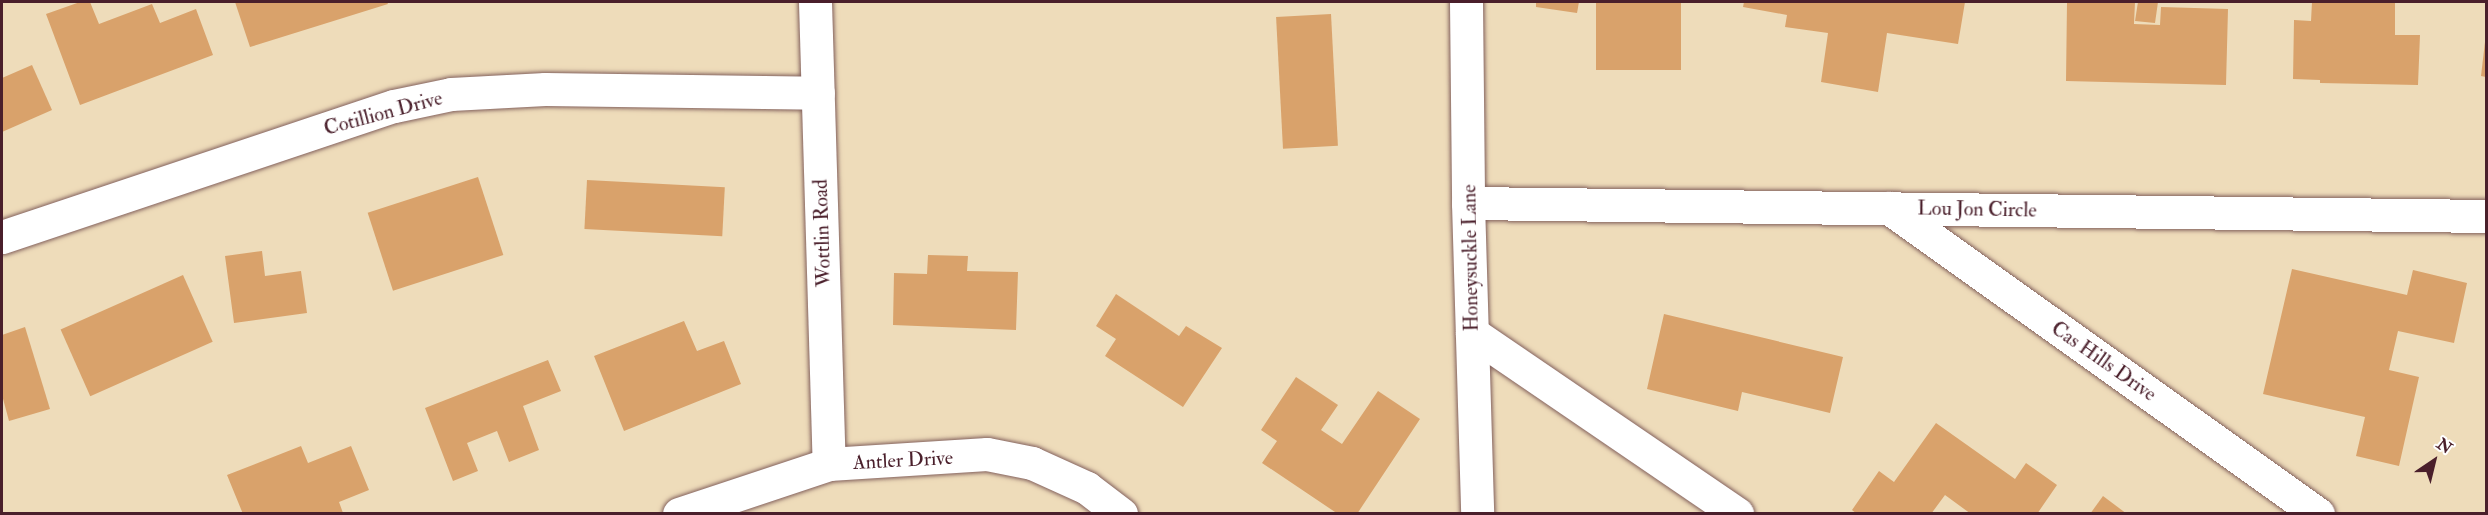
<!DOCTYPE html>
<html>
<head>
<meta charset="utf-8">
<style>
  body { margin:0 }
  #map { position:relative; width:2488px; height:515px; overflow:hidden; background:#eedcba; font-family:"IM FELL Double Pica",serif }
  div>[style] { position:absolute }
  [style*='--x'] { left:calc(var(--x)*1px); top:calc(var(--y)*1px); width:calc(var(--w)*1px); rotate:calc(var(--a)*1deg) }
  .building>* { inset:0; background:#d9a26b; transform-origin:0 0 }
  .roads { filter:drop-shadow(0 0 2px #83615d) drop-shadow(0 0 2px #83615d) }
  .minor>* { height:33px; margin:-16.5px; padding:0 16.5px; transform-origin:16.5px; border-radius:16.5px; background:#fff }
  span { translate:-50% -50%; white-space:nowrap; text-align:center; line-height:1.15; -webkit-text-stroke:5px #fff; paint-order:stroke }
  .street-label { font-size:20px; color:#4a1f2b }
  .frame { position:absolute; inset:0; border:3px solid #4a1f2b; pointer-events:none }
  .north { position:absolute; left:2404px; top:431px; width:60px; height:60px; -webkit-text-stroke:4px #fff; paint-order:stroke; rotate:35deg; font-size:16px; font-weight:700; line-height:24px; text-align:center; color:#4a1f2b }
  .north::after { content:''; display:block; margin:auto; width:21px; height:27px; background:#4a1f2b; clip-path:polygon(50% 0,100% 100%,50% 72%,0 100%) }
</style>
</head>
<body>
<div id="map">
  <div class="building">
    <i style="clip-path:polygon(80px 2px,90px 2px,99px 24px,152px 4px,160px 23px,196px 9px,213px 55px,80px 105px,46px 14px)"></i>
    <i style="clip-path:polygon(235px 2px,387px 2px,388px 4px,250px 47px)"></i>
    <i style="clip-path:polygon(1536px 2px,1579px 2px,1577px 13px,1536px 7px)"></i>
    <i style="left:1596px;top:2px;width:85px;height:68px"></i>
    <i style="clip-path:polygon(1744px 2px,1965px 2px,1958px 44px,1887px 33px,1878px 92px,1821px 82px,1828px 33px,1785px 27px,1787px 15px,1743px 7px)"></i>
    <i style="clip-path:polygon(2067px 2px,2135px 2px,2134px 24px,2160px 25px,2161px 7px,2228px 9px,2226px 85px,2066px 81px)"></i>
    <i style="clip-path:polygon(2138px 2px,2158px 2px,2155px 23px,2135px 21px)"></i>
    <i style="clip-path:polygon(2312px 2px,2395px 2px,2395px 35px,2420px 35px,2418px 85px,2320px 83px,2320px 80px,2293px 79px,2294px 20px,2311px 21px)"></i>
    <i style="left:1331px;top:14px;width:132px;height:55px;rotate:87deg"></i>
    <i style="clip-path:polygon(2485px 42px,2486px 42px,2486px 77px,2481px 76px)"></i>
    <i style="clip-path:polygon(32px 65px,52px 110px,2px 132px,2px 78px)"></i>
    <i style="left:478px;top:177px;width:82px;height:116px;rotate:72deg"></i>
    <i style="left:587px;top:180px;width:138px;height:49px;rotate:3deg"></i>
    <i style="clip-path:polygon(262px 251px,265px 276px,301px 271px,307px 313px,234px 323px,225px 256px)"></i>
    <i style="clip-path:polygon(928px 255px,968px 256px,967px 271px,1018px 272px,1016px 330px,893px 325px,894px 273px,927px 274px)"></i>
    <i style="clip-path:polygon(2292px 269px,2407px 295px,2413px 270px,2467px 283px,2454px 343px,2398px 331px,2389px 370px,2419px 377px,2399px 466px,2356px 456px,2365px 417px,2263px 394px)"></i>
    <i style="left:183px;top:275px;width:73px;height:134px;rotate:66deg"></i>
    <i style="clip-path:polygon(1116px 294px,1179px 336px,1186px 326px,1222px 348px,1183px 407px,1105px 356px,1116px 339px,1096px 326px)"></i>
    <i style="clip-path:polygon(1664px 314px,1843px 357px,1830px 413px,1742px 392px,1738px 411px,1647px 389px)"></i>
    <i style="clip-path:polygon(684px 321px,697px 351px,724px 341px,741px 384px,624px 431px,594px 356px)"></i>
    <i style="clip-path:polygon(25px 327px,50px 409px,9px 421px,2px 395px,2px 335px)"></i>
    <i style="clip-path:polygon(548px 360px,561px 391px,523px 406px,539px 450px,509px 462px,497px 431px,467px 443px,478px 471px,453px 481px,425px 408px)"></i>
    <i style="clip-path:polygon(1296px 377px,1338px 405px,1321px 430px,1342px 444px,1378px 391px,1420px 419px,1357px 514px,1338px 514px,1262px 463px,1277px 441px,1261px 430px)"></i>
    <i style="clip-path:polygon(1936px 423px,2015px 479px,2026px 463px,2057px 485px,2037px 514px,1971px 514px,1945px 495px,1931px 514px,1857px 514px,1852px 510px,1879px 471px,1894px 482px)"></i>
    <i style="clip-path:polygon(301px 446px,308px 463px,351px 446px,369px 490px,339px 502px,343px 513px,341px 514px,243px 514px,227px 475px)"></i>
    <i style="clip-path:polygon(2103px 496px,2127px 514px,2090px 514px)"></i>
  </div>
  <div class="roads">
    <div class="minor">
      <i style="--x:815;--y:2;--w:462;--a:88.3"></i>
      <i style="--x:1466;--y:2;--w:201;--a:89.4"></i>
      <i style="--x:1468;--y:203;--w:311;--a:88.3"></i>
      <i style="--x:1468;--y:203;--w:1018;--a:0.73"></i>
      <i style="--x:1889;--y:208;--w:527;--a:35.5"></i>
      <i style="--x:2;--y:237;--w:413;--a:-18.5"></i>
      <i style="--x:394;--y:106;--w:58;--a:-11.9"></i>
      <i style="--x:451;--y:94;--w:94;--a:-3"></i>
      <i style="--x:545;--y:89;--w:273;--a:0.8"></i>
      <i style="--x:1472;--y:333;--w:321;--a:34.3"></i>
      <i style="--x:679;--y:514;--w:158;--a:-18.4"></i>
      <i style="--x:829;--y:464;--w:158;--a:-3.6"></i>
      <i style="--x:987;--y:454;--w:46;--a:11.3"></i>
      <i style="--x:1032;--y:463;--w:60;--a:24.4"></i>
      <i style="--x:1087;--y:488;--w:43;--a:37.4"></i>
    </div>
  </div>
  <div class="street-label">
    <span style="left:383px;top:113px;rotate:-15deg">Cotillion Drive</span>
    <span style="left:1977px;top:209px;rotate:1deg">Lou Jon Circle</span>
    <span style="left:822px;top:233px;rotate:-92deg">Wottlin Road</span>
    <span style="left:1470px;top:258px;rotate:-91deg">Honeysuckle Lane</span>
    <span style="left:2104px;top:361px;rotate:35deg">Cas Hills Drive</span>
    <span style="left:903px;top:460px;rotate:-3deg">Antler Drive</span>
  </div>
  <div class="frame"></div>
  <div class="north">N</div>
</div>
</body>
</html>
